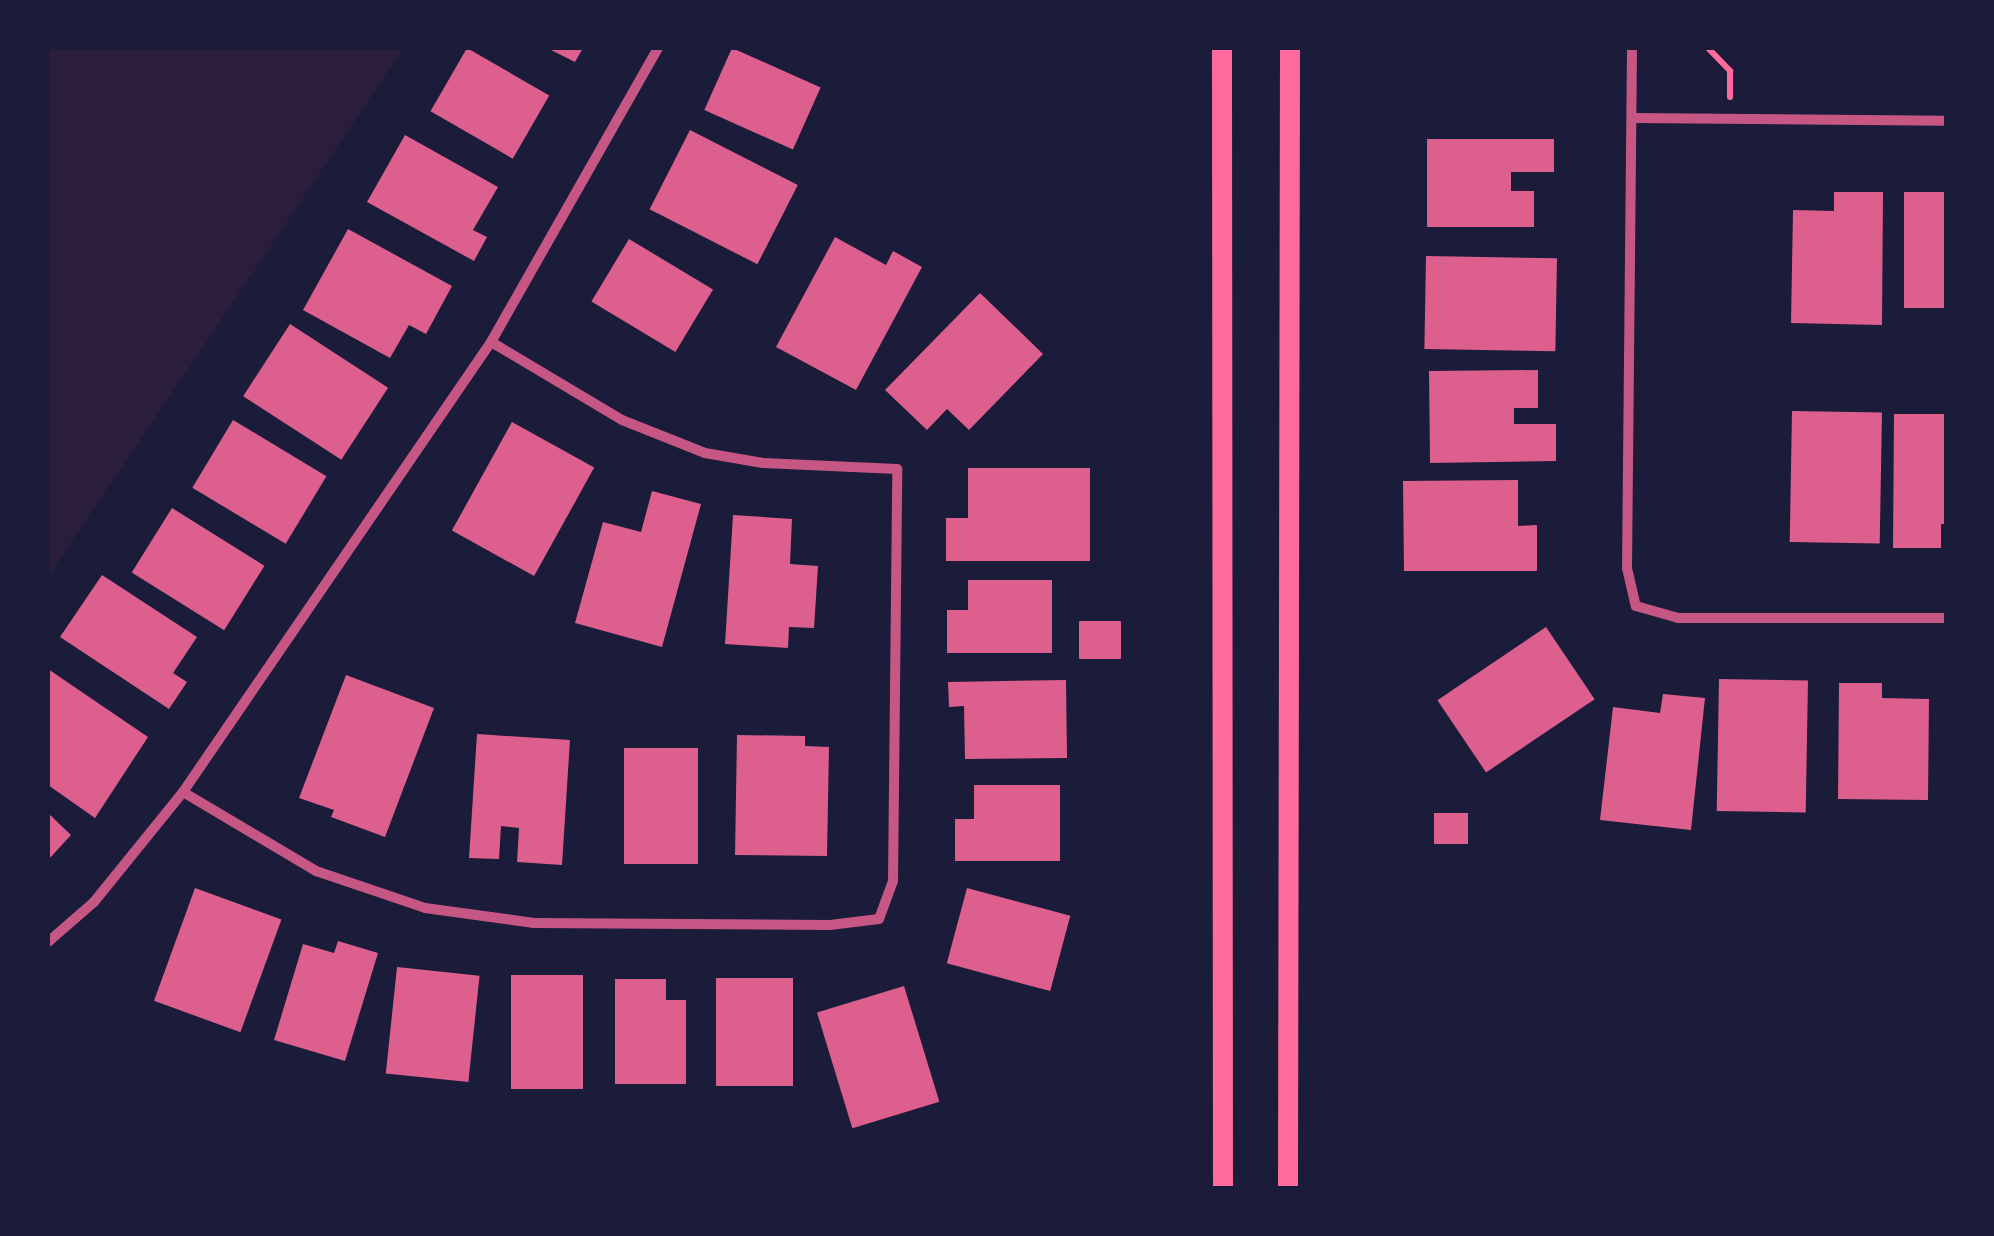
<!DOCTYPE html>
<html>
<head>
<meta charset="utf-8">
<style>
  body { margin:0 }
  #map { position:relative; width:1994px; height:1236px; overflow:hidden; background:#1b1b3a; font-family:"Crimson Pro",serif }
  div>[style] { position:absolute }
  [style*='--x'] { left:calc(var(--x)*1px); top:calc(var(--y)*1px); width:calc(var(--w)*1px); rotate:calc(var(--a)*1deg) }
  .green>* { inset:0; background:#2a1e3b }
  .building>* { inset:0; background:#dd5f8e; transform-origin:0 0 }
  .path>* { height:6px; margin:-3px; padding:0 3px; transform-origin:3px; border-radius:3px; background:#ff6b9d }
  .minor>* { height:10px; margin:-5px; padding:0 5px; transform-origin:5px; border-radius:5px; background:#c65784 }
  .secondary>* { height:20px; margin:-10px; padding:0 10px; transform-origin:10px; border-radius:10px; background:#ff6b9d }
  span { translate:-50% -50%; white-space:nowrap; text-align:center; line-height:1.15; -webkit-text-stroke:10px #1b1b3a; paint-order:stroke }
  .frame { position:absolute; inset:0; border:50px solid #1b1b3a; pointer-events:none }
</style>
</head>
<body>
<div id="map">
  <div class="green">
    <i style="clip-path:polygon(48px 48px,404px 48px,48px 577px)"></i>
  </div>
  <div class="building">
    <i style="left:467px;top:48px;width:95px;height:73px;rotate:30deg"></i>
    <i style="clip-path:polygon(547px 48px,583px 48px,575px 62px)"></i>
    <i style="left:732px;top:48px;width:97px;height:68px;rotate:24deg"></i>
    <i style="left:690px;top:130px;width:121px;height:89px;rotate:27deg"></i>
    <i style="clip-path:polygon(405px 135px,498px 187px,473px 230px,487px 237px,474px 261px,367px 202px)"></i>
    <i style="clip-path:polygon(1427px 139px,1554px 139px,1554px 172px,1511px 172px,1511px 191px,1534px 191px,1534px 227px,1427px 227px)"></i>
    <i style="clip-path:polygon(1834px 192px,1883px 192px,1882px 325px,1791px 323px,1793px 210px,1834px 211px)"></i>
    <i style="left:1904px;top:192px;width:42px;height:116px"></i>
    <i style="clip-path:polygon(348px 229px,452px 286px,426px 334px,409px 325px,390px 358px,303px 310px)"></i>
    <i style="clip-path:polygon(835px 237px,886px 265px,893px 251px,922px 267px,856px 390px,776px 347px)"></i>
    <i style="left:629px;top:239px;width:98px;height:73px;rotate:31deg"></i>
    <i style="left:1426px;top:256px;width:131px;height:93px;rotate:1deg"></i>
    <i style="clip-path:polygon(980px 293px,1043px 354px,969px 430px,947px 409px,927px 430px,885px 390px)"></i>
    <i style="left:290px;top:324px;width:117px;height:86px;rotate:33deg"></i>
    <i style="clip-path:polygon(1538px 370px,1538px 408px,1514px 408px,1514px 424px,1556px 424px,1556px 461px,1430px 463px,1429px 371px)"></i>
    <i style="left:1792px;top:411px;width:90px;height:131px;rotate:1deg"></i>
    <i style="clip-path:polygon(1894px 414px,1946px 414px,1946px 524px,1941px 524px,1941px 548px,1893px 548px)"></i>
    <i style="left:233px;top:420px;width:109px;height:79px;rotate:31deg"></i>
    <i style="left:512px;top:422px;width:94px;height:124px;rotate:29deg"></i>
    <i style="clip-path:polygon(968px 468px,1090px 468px,1090px 561px,946px 561px,946px 518px,968px 518px)"></i>
    <i style="clip-path:polygon(1518px 480px,1518px 526px,1537px 525px,1537px 571px,1404px 571px,1403px 481px)"></i>
    <i style="clip-path:polygon(652px 491px,701px 504px,662px 647px,575px 623px,603px 522px,641px 532px)"></i>
    <i style="left:172px;top:508px;width:109px;height:76px;rotate:32deg"></i>
    <i style="clip-path:polygon(733px 515px,792px 519px,790px 564px,818px 566px,814px 628px,789px 627px,788px 648px,725px 644px)"></i>
    <i style="clip-path:polygon(102px 575px,197px 637px,173px 673px,187px 682px,169px 709px,60px 637px)"></i>
    <i style="clip-path:polygon(968px 580px,1052px 580px,1052px 653px,947px 653px,947px 610px,968px 610px)"></i>
    <i style="left:1079px;top:621px;width:42px;height:38px"></i>
    <i style="left:1546px;top:627px;width:87px;height:131px;rotate:56deg"></i>
    <i style="clip-path:polygon(48px 669px,148px 737px,95px 818px,48px 785px)"></i>
    <i style="clip-path:polygon(346px 675px,434px 708px,385px 837px,331px 817px,334px 810px,299px 798px)"></i>
    <i style="left:1719px;top:679px;width:89px;height:132px;rotate:1deg"></i>
    <i style="clip-path:polygon(1066px 680px,1067px 758px,965px 759px,964px 706px,949px 707px,948px 682px)"></i>
    <i style="clip-path:polygon(1839px 683px,1882px 683px,1882px 698px,1929px 699px,1928px 800px,1838px 799px)"></i>
    <i style="clip-path:polygon(1663px 694px,1705px 698px,1691px 830px,1600px 820px,1613px 707px,1660px 713px)"></i>
    <i style="clip-path:polygon(477px 734px,570px 740px,562px 865px,517px 862px,519px 828px,501px 826px,499px 859px,469px 858px)"></i>
    <i style="clip-path:polygon(737px 735px,805px 736px,805px 746px,829px 747px,827px 856px,735px 855px)"></i>
    <i style="left:624px;top:748px;width:74px;height:116px"></i>
    <i style="clip-path:polygon(974px 785px,1060px 785px,1060px 861px,955px 861px,955px 819px,974px 819px)"></i>
    <i style="clip-path:polygon(48px 813px,71px 835px,48px 860px)"></i>
    <i style="left:1434px;top:813px;width:34px;height:31px"></i>
    <i style="left:195px;top:888px;width:92px;height:120px;rotate:20deg"></i>
    <i style="left:967px;top:888px;width:107px;height:78px;rotate:15deg"></i>
    <i style="clip-path:polygon(338px 941px,378px 953px,345px 1061px,274px 1040px,303px 944px,334px 953px)"></i>
    <i style="left:397px;top:967px;width:83px;height:107px;rotate:6deg"></i>
    <i style="left:511px;top:975px;width:72px;height:114px"></i>
    <i style="left:716px;top:978px;width:77px;height:108px"></i>
    <i style="clip-path:polygon(615px 979px,666px 979px,666px 1000px,686px 1000px,686px 1084px,615px 1084px)"></i>
    <i style="left:904px;top:986px;width:121px;height:91px;rotate:73deg"></i>
  </div>
  <div class="path">
    <i style="--x:1708;--y:48;--w:32;--a:46"></i>
    <i style="--x:1730;--y:71;--w:26;--a:90"></i>
  </div>
  <div class="minor">
    <i style="--x:1632;--y:48;--w:520;--a:90.55"></i>
    <i style="--x:1627;--y:568;--w:39;--a:77"></i>
    <i style="--x:1636;--y:606;--w:44;--a:15.9"></i>
    <i style="--x:1678;--y:618;--w:268;--a:0"></i>
    <i style="--x:1632;--y:118;--w:314;--a:0.5"></i>
    <i style="--x:183;--y:792;--w:155;--a:30.7"></i>
    <i style="--x:316;--y:871;--w:115;--a:18.7"></i>
    <i style="--x:425;--y:908;--w:110;--a:7.8"></i>
    <i style="--x:534;--y:923;--w:296;--a:0.4"></i>
    <i style="--x:830;--y:925;--w:49;--a:-7"></i>
    <i style="--x:879;--y:919;--w:40;--a:-69.8"></i>
    <i style="--x:893;--y:881;--w:412;--a:-89.4"></i>
    <i style="--x:897;--y:469;--w:134;--a:-177.4"></i>
    <i style="--x:763;--y:463;--w:59;--a:-170.2"></i>
    <i style="--x:705;--y:453;--w:89;--a:-158.3"></i>
    <i style="--x:622;--y:420;--w:152;--a:-149.2"></i>
    <i style="--x:48;--y:942;--w:61;--a:-41"></i>
    <i style="--x:94;--y:902;--w:141;--a:-51"></i>
    <i style="--x:183;--y:792;--w:545;--a:-55.61"></i>
    <i style="--x:491;--y:342;--w:338;--a:-60.4"></i>
  </div>
  <div class="secondary">
    <i style="--x:1222;--y:48;--w:1140;--a:89.95"></i>
    <i style="--x:1288;--y:1188;--w:1140;--a:-89.9"></i>
  </div>
  <div class="frame"></div>
</div>
</body>
</html>
